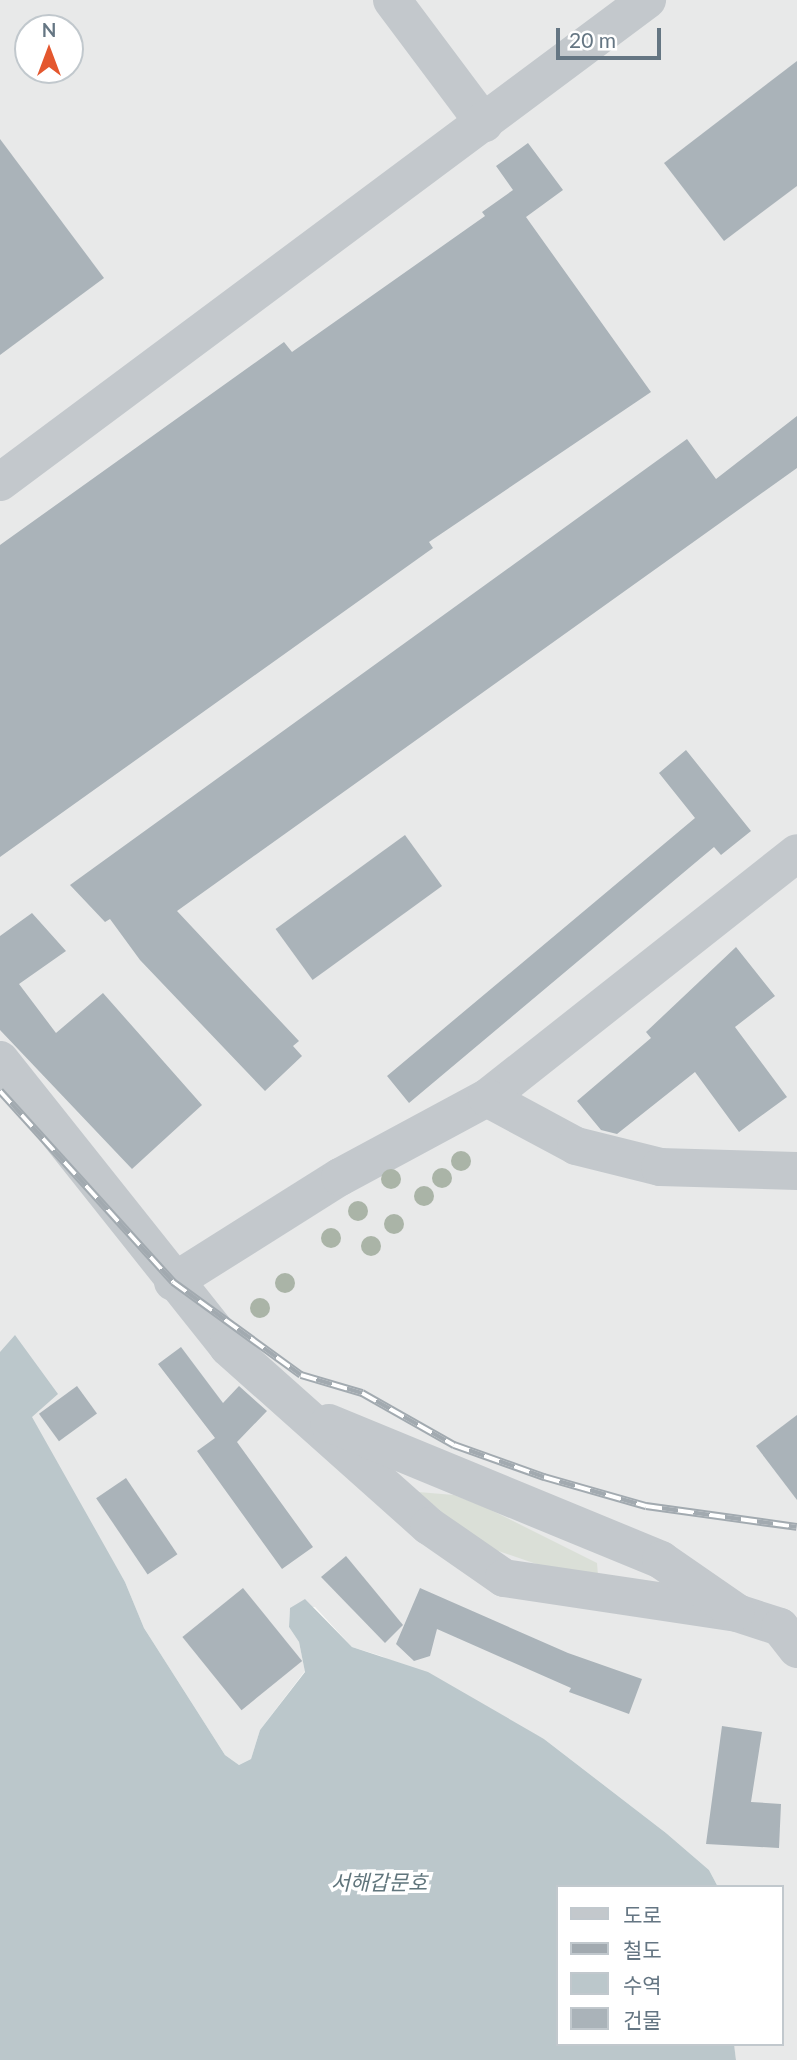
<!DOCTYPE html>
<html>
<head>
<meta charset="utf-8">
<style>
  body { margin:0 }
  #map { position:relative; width:797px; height:2060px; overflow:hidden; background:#fafaf8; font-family:Lato,"Noto Sans KR",sans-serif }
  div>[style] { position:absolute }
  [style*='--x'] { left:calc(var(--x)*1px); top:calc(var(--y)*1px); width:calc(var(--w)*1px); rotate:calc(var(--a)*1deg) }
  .built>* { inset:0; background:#e8e9e9 }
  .green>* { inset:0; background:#dadfd7 }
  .water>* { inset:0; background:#bbc7cb }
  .building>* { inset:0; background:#aab3b9; transform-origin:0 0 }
  .minor>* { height:38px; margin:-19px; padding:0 19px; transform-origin:19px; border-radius:19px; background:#c3c8cc }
  .rail>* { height:8px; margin-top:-4px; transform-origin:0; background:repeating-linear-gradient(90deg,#fff 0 16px,#a2aab0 0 32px); box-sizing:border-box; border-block:2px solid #a2aab0 }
  .trees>* { width:20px; height:20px; margin:-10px; border-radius:50%; background:#aab4a7 }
  span { translate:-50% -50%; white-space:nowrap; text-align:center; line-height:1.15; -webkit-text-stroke:7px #fff; paint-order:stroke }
  .water-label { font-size:21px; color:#60757c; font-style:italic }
  .legend { position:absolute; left:556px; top:1885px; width:228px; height:161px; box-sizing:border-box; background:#fff; border:2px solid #c1c8cd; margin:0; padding:9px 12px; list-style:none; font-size:21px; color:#657683 }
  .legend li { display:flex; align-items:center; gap:14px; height:35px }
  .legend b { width:35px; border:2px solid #c1c8cd }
  .north { position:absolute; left:14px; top:14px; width:70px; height:70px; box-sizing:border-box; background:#fff; border:2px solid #c1c8cd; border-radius:50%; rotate:0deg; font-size:19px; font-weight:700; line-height:28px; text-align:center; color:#657683 }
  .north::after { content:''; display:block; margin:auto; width:24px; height:32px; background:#e4572e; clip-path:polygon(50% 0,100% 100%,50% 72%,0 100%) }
  .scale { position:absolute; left:556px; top:28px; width:105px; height:32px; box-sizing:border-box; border:4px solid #657683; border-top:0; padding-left:9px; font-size:21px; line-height:24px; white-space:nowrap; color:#657683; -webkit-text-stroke:5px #fff; paint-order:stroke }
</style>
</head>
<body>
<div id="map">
  <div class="built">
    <i style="clip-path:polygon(evenodd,0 0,797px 0,797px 2060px,736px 2060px,734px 2046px,781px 2044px,781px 1887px,718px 1887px,709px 1870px,666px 1833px,544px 1739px,381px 1656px,352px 1647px,315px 1607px,290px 1608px,289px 1627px,299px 1642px,305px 1671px,260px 1730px,251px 1759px,239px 1765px,225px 1755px,144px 1628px,125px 1582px,86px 1516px,0 1420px,0 0,28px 28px,70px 28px,70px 70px,28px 70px,28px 28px)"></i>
  </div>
  <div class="green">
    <i style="clip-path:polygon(418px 1492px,454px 1495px,487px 1508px,597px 1563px,598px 1575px,586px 1581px,481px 1545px)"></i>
  </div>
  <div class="water">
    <i style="clip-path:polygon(15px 1335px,58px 1394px,32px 1417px,125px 1582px,144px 1628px,225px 1755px,239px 1765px,251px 1759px,260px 1730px,305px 1672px,299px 1642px,289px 1627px,290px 1608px,305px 1599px,352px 1647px,428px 1672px,544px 1739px,666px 1833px,709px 1870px,718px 1887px,557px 1887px,557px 2044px,734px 2044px,736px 2060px,0 2060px,0 1352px)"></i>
  </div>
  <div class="building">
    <i style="clip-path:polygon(797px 61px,797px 186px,724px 241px,664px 163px)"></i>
    <i style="clip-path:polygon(0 139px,104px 278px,0 355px)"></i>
    <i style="clip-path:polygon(528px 143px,563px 190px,526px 217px,651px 392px,429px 542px,433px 548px,0 857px,0 545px,284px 342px,292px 352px,485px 216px,482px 212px,513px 190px,496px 166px)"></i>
    <i style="clip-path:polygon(797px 416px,797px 468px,177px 911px,299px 1041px,293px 1046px,302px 1056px,265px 1091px,140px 960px,110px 919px,105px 922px,70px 885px,687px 439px,716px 479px)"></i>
    <i style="clip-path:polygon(686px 750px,751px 831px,721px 855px,714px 847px,409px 1103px,387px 1076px,695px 818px,659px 773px)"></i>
    <i style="left:405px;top:835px;width:63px;height:160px;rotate:54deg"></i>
    <i style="clip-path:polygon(32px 913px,66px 951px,19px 984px,56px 1033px,103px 993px,202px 1105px,132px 1169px,0 1030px,0 936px)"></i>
    <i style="clip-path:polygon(736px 947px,775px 996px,735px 1027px,787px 1097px,739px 1132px,695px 1072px,617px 1134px,601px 1130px,577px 1101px,651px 1038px,646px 1032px)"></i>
    <i style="clip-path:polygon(181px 1347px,223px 1403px,239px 1386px,267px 1411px,237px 1442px,313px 1547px,282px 1569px,197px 1451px,215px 1438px,158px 1364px)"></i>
    <i style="left:77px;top:1386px;width:34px;height:47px;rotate:54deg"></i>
    <i style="clip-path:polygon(797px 1415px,797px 1500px,756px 1446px)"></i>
    <i style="left:126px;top:1478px;width:92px;height:36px;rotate:56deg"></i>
    <i style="clip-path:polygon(346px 1556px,403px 1625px,385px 1643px,321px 1577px)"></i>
    <i style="left:243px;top:1588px;width:94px;height:78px;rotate:51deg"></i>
    <i style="clip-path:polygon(420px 1588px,568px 1653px,642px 1679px,629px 1714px,569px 1692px,571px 1688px,437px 1629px,430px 1656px,414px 1661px,396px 1644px)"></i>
    <i style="clip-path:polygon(722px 1726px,762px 1732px,751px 1802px,781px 1804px,779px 1848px,706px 1844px)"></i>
  </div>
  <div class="minor">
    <i style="--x:392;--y:0;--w:154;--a:53.2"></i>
    <i style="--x:0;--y:482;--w:807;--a:-36.69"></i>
    <i style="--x:0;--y:1060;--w:367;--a:51.5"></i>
    <i style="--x:228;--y:1347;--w:269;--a:41.7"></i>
    <i style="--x:429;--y:1526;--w:91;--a:34.7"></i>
    <i style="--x:504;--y:1578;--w:236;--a:8.5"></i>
    <i style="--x:737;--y:1613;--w:45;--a:18"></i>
    <i style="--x:780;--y:1627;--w:28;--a:52"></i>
    <i style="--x:487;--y:1098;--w:395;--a:-38.3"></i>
    <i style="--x:173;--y:1282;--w:197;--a:-32.2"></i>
    <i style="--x:340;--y:1177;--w:167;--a:-28.3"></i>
    <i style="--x:487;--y:1098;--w:101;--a:28.3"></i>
    <i style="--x:576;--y:1146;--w:87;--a:14"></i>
    <i style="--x:660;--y:1167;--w:137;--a:1.7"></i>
    <i style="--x:329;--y:1423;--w:359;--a:22.4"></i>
    <i style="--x:661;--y:1560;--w:91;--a:34.7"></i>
  </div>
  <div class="rail">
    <i style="--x:0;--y:1091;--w:258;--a:47.8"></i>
    <i style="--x:173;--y:1282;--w:158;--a:36"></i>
    <i style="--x:301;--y:1375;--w:64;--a:16.4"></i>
    <i style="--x:362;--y:1393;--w:106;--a:29.5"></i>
    <i style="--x:454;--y:1445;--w:96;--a:19.6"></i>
    <i style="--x:544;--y:1477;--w:106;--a:15.9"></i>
    <i style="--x:646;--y:1506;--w:152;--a:7.9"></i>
  </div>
  <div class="trees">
    <i style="left:461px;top:1161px"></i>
    <i style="left:442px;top:1178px"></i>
    <i style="left:391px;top:1179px"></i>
    <i style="left:424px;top:1196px"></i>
    <i style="left:358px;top:1211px"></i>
    <i style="left:394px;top:1224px"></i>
    <i style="left:331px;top:1238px"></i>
    <i style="left:371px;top:1246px"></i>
    <i style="left:285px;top:1283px"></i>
    <i style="left:260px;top:1308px"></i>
  </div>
  <div class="water-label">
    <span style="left:379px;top:1882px">서해갑문호</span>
  </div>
  <ul class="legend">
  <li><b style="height:9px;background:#c3c8cc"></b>도로</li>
  <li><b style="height:9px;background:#a2aab0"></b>철도</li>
  <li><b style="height:19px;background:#bbc7cb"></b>수역</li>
  <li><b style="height:19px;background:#aab3b9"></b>건물</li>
  </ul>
  <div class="north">N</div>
  <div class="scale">20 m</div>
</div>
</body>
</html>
